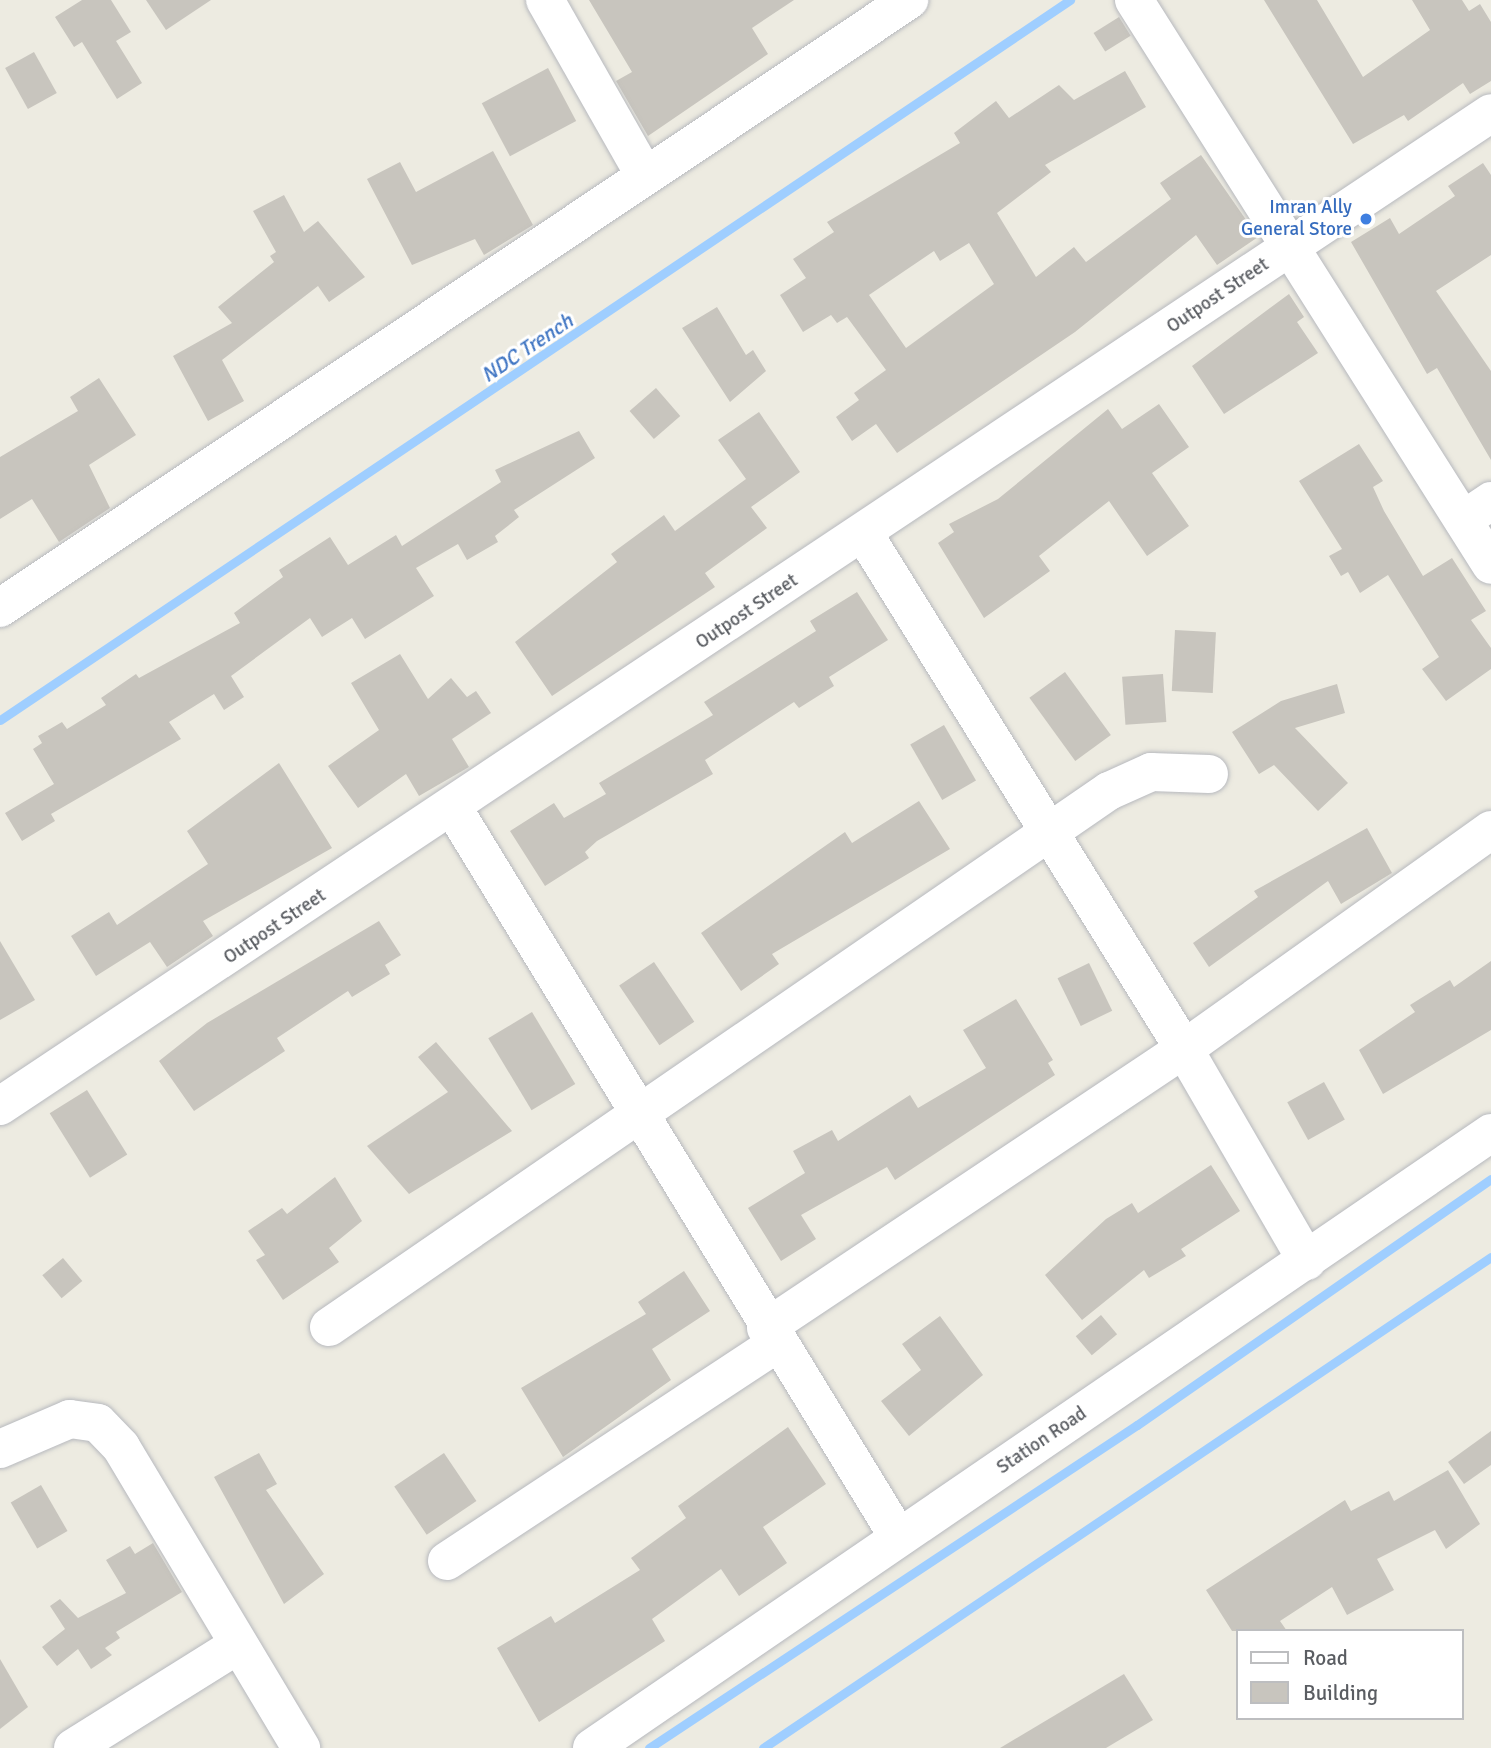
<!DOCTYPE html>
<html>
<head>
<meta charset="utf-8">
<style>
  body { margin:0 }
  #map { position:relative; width:1491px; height:1748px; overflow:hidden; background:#edebe1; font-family:Signika,sans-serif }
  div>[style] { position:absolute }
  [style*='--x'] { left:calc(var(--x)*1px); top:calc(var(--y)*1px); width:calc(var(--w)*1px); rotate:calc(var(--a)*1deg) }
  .stream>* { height:9px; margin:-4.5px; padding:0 4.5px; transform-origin:4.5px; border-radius:4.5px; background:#9fceff }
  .building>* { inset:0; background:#c8c5be; transform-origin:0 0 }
  .roads { filter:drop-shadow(0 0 2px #b7b9be) drop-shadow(0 0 2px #b7b9be) }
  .minor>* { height:38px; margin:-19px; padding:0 19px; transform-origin:19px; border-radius:19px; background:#fff }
  .dots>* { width:19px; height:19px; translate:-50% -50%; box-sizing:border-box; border:4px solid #fff; border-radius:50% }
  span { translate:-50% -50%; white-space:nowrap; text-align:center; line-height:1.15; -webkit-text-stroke:6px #fff; paint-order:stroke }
  .shop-label { font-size:19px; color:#366cbe }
  .right { translate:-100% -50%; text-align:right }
  .street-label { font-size:19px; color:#5a5d62 }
  .water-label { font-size:21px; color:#4176c3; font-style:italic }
  .legend { position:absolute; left:1236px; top:1629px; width:228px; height:91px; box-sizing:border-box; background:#fff; border:2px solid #bdbec0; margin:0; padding:9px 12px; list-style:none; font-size:21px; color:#5a5d62 }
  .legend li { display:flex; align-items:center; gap:14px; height:35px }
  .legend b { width:35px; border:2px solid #bdbec0 }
</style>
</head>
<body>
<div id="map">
  <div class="stream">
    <i style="--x:0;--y:720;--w:1290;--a:-33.94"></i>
    <i style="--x:649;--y:1748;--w:585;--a:-33.5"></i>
    <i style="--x:1137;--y:1425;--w:431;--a:-34.8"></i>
    <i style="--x:763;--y:1748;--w:878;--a:-34"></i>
  </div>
  <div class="building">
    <i style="clip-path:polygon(82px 0,111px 0,131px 32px,116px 41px,142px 83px,117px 99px,82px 42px,74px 47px,55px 17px)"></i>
    <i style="clip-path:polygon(146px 0,211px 0,166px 30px)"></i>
    <i style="clip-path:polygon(589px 0,794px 0,752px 28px,768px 54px,648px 136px,616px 81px,632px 72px)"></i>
    <i style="clip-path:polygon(1264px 0,1317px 0,1363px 77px,1430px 30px,1412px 0,1462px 0,1469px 11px,1480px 4px,1491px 22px,1491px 81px,1470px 94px,1463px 83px,1408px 121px,1404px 115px,1353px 144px)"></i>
    <i style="left:1119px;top:17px;width:22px;height:30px;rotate:58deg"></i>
    <i style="left:34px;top:52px;width:47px;height:33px;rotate:61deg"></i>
    <i style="left:548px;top:68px;width:60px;height:75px;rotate:62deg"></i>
    <i style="clip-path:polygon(evenodd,1125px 71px,1146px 107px,1045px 165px,1051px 172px,997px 213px,1036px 277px,1074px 247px,1086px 262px,1171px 199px,1160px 183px,1201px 155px,1258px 237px,1217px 265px,1196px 235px,1075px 332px,897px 453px,876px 424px,852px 441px,836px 417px,859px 400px,854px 393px,886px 370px,847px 317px,837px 323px,831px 315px,803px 332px,780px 295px,806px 278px,793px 259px,834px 232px,827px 222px,960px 143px,954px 133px,996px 101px,1009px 118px,1059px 85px,1074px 100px,1125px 71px,969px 243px,994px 284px,906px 348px,869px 295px,934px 251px,940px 261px,969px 243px)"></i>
    <i style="clip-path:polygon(493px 151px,533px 225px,484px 255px,475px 239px,412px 265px,367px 179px,400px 162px,416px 192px)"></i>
    <i style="clip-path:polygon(1483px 163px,1491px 175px,1491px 255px,1436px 291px,1491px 371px,1491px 460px,1437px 368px,1427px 374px,1351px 242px,1390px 218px,1399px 234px,1455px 196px,1448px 186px)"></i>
    <i style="clip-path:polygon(284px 195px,304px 232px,318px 221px,365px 277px,329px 302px,318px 286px,222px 360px,244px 401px,208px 421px,173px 356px,232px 323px,218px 307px,274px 262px,270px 256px,276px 252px,253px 211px)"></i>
    <i style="clip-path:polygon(1289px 294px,1304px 317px,1297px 322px,1318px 353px,1224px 414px,1192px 366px)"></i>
    <i style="clip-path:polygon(717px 307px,746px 355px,753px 350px,766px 371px,730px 402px,682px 328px)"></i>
    <i style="clip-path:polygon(99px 378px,136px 435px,89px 465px,110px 508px,59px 542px,32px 499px,0 519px,0 457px,78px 411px,70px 397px)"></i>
    <i style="left:656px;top:388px;width:37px;height:35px;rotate:49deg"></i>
    <i style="clip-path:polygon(1159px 404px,1189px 447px,1152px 473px,1189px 526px,1147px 556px,1109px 501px,1039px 556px,1050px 571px,984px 618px,938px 543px,954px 532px,949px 524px,998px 499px,1108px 409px,1122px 429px)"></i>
    <i style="clip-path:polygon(759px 412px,800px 472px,751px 507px,767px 528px,705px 573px,715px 587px,552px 696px,515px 642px,617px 562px,611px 554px,664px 515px,675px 531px,746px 479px,718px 440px)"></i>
    <i style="clip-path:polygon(579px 431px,595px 458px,514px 510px,519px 517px,495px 536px,498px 542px,467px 560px,458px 544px,416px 568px,434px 596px,365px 639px,352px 618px,322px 637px,310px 618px,231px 676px,244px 697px,224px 710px,214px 694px,169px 722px,181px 739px,51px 814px,55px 821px,22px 841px,5px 813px,54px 784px,33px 749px,42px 743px,38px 736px,62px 722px,67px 729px,106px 705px,101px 698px,136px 674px,139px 678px,240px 623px,234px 613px,283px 577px,279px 570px,330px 537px,348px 565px,396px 535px,402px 546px,501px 482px,495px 470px)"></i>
    <i style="clip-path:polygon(1359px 444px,1383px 481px,1373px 487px,1384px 511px,1423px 576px,1452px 558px,1486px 611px,1471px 620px,1491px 648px,1491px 669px,1446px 701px,1422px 669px,1439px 657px,1388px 575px,1360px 593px,1348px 572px,1341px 576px,1329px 556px,1342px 549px,1299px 481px)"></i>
    <i style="clip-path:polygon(857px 592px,888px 640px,829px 677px,834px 686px,799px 708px,794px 702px,705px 760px,713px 774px,597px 841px,585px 852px,589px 858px,545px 886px,510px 831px,554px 803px,564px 818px,606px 794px,599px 783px,713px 715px,704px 702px,816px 631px,810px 621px)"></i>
    <i style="left:1175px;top:630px;width:41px;height:61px;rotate:3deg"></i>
    <i style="clip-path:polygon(400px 654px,428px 699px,451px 678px,467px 697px,476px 691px,491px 713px,452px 739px,469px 767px,419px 796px,406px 774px,358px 808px,328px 766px,379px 730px,351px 683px)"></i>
    <i style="left:1065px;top:672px;width:78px;height:44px;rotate:54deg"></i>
    <i style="left:1163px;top:674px;width:48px;height:41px;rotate:86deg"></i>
    <i style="clip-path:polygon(1337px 684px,1345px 713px,1295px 728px,1348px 783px,1318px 811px,1274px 765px,1259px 774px,1232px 732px,1281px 701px)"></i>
    <i style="left:944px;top:725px;width:64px;height:39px;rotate:60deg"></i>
    <i style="clip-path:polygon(279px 763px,332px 848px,203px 921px,213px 936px,167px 967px,150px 942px,96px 976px,71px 936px,109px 912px,117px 925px,208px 864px,187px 831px)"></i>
    <i style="clip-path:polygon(919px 801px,950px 849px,772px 954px,779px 964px,741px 991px,701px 933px,845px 832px,852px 843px)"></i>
    <i style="clip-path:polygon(1367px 828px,1392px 873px,1341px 904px,1328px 881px,1209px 967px,1193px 943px,1258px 897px,1254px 891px)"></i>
    <i style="clip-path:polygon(379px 921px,401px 955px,385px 965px,390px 974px,352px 997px,348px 991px,277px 1038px,285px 1051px,194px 1111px,159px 1061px,207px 1023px)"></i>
    <i style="clip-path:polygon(0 941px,35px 1000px,0 1020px)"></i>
    <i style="clip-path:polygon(1491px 961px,1491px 1030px,1383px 1094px,1359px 1050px,1415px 1012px,1410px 1005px,1450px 980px,1454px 987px)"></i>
    <i style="left:654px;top:962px;width:72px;height:42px;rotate:56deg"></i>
    <i style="left:1089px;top:963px;width:53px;height:35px;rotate:64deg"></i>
    <i style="clip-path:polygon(1016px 999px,1053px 1060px,1048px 1063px,1055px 1075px,895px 1180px,887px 1167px,801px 1215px,816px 1239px,781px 1261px,748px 1208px,805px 1173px,793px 1151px,832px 1130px,838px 1141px,910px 1095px,918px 1108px,986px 1068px,963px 1030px)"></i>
    <i style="left:532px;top:1012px;width:84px;height:51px;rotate:59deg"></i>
    <i style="clip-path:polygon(436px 1042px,512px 1131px,409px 1194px,367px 1146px,448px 1092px,418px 1057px)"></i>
    <i style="left:1324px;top:1082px;width:43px;height:42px;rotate:61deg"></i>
    <i style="left:87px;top:1090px;width:76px;height:44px;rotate:58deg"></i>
    <i style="clip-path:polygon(1211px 1165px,1240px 1211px,1181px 1249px,1186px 1256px,1149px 1278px,1144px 1270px,1082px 1320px,1045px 1275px,1106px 1219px,1132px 1203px,1138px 1213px)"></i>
    <i style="clip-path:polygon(335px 1177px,362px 1221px,329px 1248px,339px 1262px,283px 1300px,256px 1260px,265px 1255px,248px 1231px,282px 1208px,287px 1214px)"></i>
    <i style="left:63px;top:1258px;width:30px;height:27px;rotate:50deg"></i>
    <i style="clip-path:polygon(684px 1271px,710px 1311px,652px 1349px,671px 1380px,563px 1457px,521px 1388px,646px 1314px,638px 1302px)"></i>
    <i style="left:1101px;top:1315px;width:25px;height:33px;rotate:50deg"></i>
    <i style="clip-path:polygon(940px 1316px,983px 1375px,909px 1436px,881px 1401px,921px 1370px,902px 1344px)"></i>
    <i style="clip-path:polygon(788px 1427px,826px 1484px,763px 1527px,787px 1563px,739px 1596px,721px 1569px,652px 1619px,665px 1641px,539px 1722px,497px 1648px,551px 1616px,555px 1623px,640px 1570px,631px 1558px,686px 1518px,678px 1506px)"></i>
    <i style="clip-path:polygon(1491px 1431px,1491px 1465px,1464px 1484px,1448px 1462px)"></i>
    <i style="clip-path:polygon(259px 1453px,277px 1484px,266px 1490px,324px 1574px,284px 1604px,214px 1477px)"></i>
    <i style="left:444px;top:1453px;width:58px;height:60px;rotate:56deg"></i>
    <i style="clip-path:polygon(1448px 1470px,1480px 1524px,1446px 1549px,1435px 1530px,1377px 1559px,1394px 1590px,1347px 1615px,1332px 1587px,1280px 1621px,1287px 1631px,1232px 1631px,1206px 1590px,1345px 1500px,1351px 1511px,1389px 1491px,1394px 1501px)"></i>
    <i style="left:41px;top:1485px;width:53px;height:35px;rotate:60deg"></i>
    <i style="clip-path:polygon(153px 1543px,182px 1592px,116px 1632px,120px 1638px,105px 1648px,112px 1655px,91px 1669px,78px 1649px,57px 1666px,42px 1647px,65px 1629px,50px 1606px,60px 1599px,78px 1618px,126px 1593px,106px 1560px,130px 1546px,135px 1554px)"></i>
    <i style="clip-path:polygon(0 1659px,28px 1707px,0 1729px)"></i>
    <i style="clip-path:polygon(1124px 1674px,1153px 1720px,1106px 1748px,1000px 1748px)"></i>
  </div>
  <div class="roads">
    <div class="minor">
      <i style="--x:545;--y:0;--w:200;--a:60.4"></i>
      <i style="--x:1134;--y:0;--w:668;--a:57.71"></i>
      <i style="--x:1463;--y:520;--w:34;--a:-34"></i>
      <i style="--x:864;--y:534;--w:606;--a:58.14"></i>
      <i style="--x:1184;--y:1049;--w:245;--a:59.9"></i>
      <i style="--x:0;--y:608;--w:1094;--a:-33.78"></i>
      <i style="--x:453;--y:808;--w:855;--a:58.58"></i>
      <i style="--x:0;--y:1106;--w:1791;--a:-33.66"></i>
      <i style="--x:329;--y:1327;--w:946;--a:-34.5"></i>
      <i style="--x:1109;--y:791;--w:46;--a:-24.3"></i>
      <i style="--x:1151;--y:772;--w:58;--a:2"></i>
      <i style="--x:766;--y:1328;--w:503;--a:-33.72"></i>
      <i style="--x:1184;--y:1049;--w:377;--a:-35.5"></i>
      <i style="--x:0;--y:1449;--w:76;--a:-23.2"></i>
      <i style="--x:70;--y:1419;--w:28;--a:8"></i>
      <i style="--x:98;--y:1423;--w:33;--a:46"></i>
      <i style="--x:121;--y:1447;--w:351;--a:59.1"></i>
      <i style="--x:447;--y:1561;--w:394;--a:-33.4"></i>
      <i style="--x:73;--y:1748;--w:192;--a:-32"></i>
      <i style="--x:592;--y:1748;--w:1089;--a:-34.38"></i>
    </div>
  </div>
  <div class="dots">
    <i style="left:1366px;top:219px;background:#3f7fe0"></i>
  </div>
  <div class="shop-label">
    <span class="right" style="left:1352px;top:219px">Imran Ally<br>General Store</span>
  </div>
  <div class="street-label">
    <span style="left:1218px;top:296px;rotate:-34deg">Outpost Street</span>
    <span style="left:747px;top:612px;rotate:-34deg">Outpost Street</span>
    <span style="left:275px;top:927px;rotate:-34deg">Outpost Street</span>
    <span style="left:1042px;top:1441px;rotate:-34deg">Station Road</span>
  </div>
  <div class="water-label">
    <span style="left:527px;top:348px;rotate:-34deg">NDC Trench</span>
  </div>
  <ul class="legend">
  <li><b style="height:9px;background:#fff"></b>Road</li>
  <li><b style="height:19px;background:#c8c5be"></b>Building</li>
  </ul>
</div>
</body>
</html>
